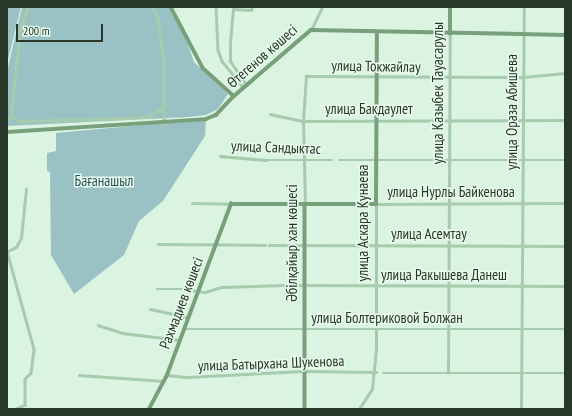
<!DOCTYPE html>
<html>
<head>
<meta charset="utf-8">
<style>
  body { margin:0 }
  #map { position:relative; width:572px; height:416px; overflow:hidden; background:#dbf3e1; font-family:"PT Sans Narrow",sans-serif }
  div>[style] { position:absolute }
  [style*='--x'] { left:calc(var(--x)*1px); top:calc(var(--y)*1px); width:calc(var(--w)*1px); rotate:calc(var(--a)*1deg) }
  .green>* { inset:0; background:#9ac1c3 }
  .street>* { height:2.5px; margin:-1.25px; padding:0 1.25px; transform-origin:1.25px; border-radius:1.25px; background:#a6ccad }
  .secondary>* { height:3.5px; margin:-1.75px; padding:0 1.75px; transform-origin:1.75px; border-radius:1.75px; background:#77a07b }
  span { translate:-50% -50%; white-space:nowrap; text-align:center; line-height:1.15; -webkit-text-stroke:3px #e8faed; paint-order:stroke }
  .street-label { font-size:15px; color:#273828 }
  .park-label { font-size:15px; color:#2a5357 }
  .frame { position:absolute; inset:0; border:8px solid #273828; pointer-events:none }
  .scale { position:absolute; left:16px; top:24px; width:87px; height:18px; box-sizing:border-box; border:2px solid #273828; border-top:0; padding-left:5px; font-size:12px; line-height:14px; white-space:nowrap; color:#273828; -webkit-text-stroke:3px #e8faed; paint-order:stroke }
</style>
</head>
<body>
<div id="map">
  <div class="green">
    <i style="clip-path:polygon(7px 7px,21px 7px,7px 64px)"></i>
    <i style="clip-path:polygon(22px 7px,169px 7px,183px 30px,194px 62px,228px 94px,218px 109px,206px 115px,189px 117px,7px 126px,7px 72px)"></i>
    <i style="clip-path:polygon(206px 119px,205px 136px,163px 201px,139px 221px,124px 255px,74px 294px,51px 255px,50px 172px,47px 171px,47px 153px,56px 151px,56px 133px)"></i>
  </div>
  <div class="street">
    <i style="--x:153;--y:7;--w:12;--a:66"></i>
    <i style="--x:158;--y:18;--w:44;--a:82.2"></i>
    <i style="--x:164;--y:62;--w:62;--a:90"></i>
    <i style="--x:216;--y:7;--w:43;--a:87.3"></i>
    <i style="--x:218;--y:50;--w:12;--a:70"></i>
    <i style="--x:222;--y:61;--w:33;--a:51"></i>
    <i style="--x:311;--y:30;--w:25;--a:-64"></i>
    <i style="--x:246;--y:85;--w:29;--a:-124"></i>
    <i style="--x:230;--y:61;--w:18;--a:-90"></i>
    <i style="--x:230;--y:43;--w:34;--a:-85"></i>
    <i style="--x:233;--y:9;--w:18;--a:3"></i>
    <i style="--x:251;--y:10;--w:3;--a:-72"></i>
    <i style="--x:270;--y:114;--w:34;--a:12"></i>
    <i style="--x:303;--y:121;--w:262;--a:-0.2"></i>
    <i style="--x:11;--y:115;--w:10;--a:37"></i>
    <i style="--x:19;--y:121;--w:109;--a:-1.6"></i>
    <i style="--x:128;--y:118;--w:22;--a:-5"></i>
    <i style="--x:150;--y:116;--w:15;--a:-32"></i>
    <i style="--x:7;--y:121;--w:7;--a:-56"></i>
    <i style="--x:11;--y:115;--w:85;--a:-84"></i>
    <i style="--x:20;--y:30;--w:24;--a:-71"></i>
    <i style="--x:220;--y:156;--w:46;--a:5"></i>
    <i style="--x:266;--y:160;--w:66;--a:0"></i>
    <i style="--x:339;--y:160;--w:226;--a:0"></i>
    <i style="--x:192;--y:203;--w:39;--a:1"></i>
    <i style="--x:305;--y:204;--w:83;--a:-91.4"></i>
    <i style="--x:303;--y:121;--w:45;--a:-86.2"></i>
    <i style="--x:306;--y:76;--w:217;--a:0.3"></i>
    <i style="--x:523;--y:77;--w:42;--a:-5.4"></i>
    <i style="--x:158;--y:244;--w:107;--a:0.5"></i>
    <i style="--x:269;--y:245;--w:296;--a:0.2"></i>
    <i style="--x:7;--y:251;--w:102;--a:74.6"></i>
    <i style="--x:34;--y:349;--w:24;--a:97"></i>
    <i style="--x:31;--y:373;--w:8;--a:135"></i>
    <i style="--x:25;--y:379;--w:26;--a:90"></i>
    <i style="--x:25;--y:405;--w:10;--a:156"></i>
    <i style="--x:8;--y:251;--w:9;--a:-27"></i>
    <i style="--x:16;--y:247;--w:10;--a:-61"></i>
    <i style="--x:21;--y:238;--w:49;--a:-84.2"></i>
    <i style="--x:157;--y:289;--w:26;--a:0"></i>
    <i style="--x:183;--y:289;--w:22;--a:8"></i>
    <i style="--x:205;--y:292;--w:17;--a:-17"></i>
    <i style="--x:221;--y:287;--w:65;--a:-1.8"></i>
    <i style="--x:286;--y:285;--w:279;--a:0.2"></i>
    <i style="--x:150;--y:309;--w:39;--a:12"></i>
    <i style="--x:98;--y:325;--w:25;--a:18"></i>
    <i style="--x:122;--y:333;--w:58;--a:6.9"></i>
    <i style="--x:184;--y:329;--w:381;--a:0"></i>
    <i style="--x:383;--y:373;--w:182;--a:0"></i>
    <i style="--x:448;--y:373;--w:339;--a:-89.7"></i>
    <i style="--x:79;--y:375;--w:85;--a:4"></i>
    <i style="--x:167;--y:375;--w:20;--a:6"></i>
    <i style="--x:187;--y:377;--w:117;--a:-2.9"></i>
    <i style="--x:304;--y:371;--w:72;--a:0.8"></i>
    <i style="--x:359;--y:409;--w:24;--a:-57"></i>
    <i style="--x:372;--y:389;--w:40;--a:-84.3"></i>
    <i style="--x:376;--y:349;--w:145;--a:-90"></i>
    <i style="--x:376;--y:204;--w:189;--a:-0.3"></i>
    <i style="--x:521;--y:409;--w:402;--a:-89.6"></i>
  </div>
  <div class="secondary">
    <i style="--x:171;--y:7;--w:69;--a:62.3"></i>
    <i style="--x:203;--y:68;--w:42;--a:42.1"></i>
    <i style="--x:450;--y:34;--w:27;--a:-90"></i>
    <i style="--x:7;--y:132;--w:199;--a:-3.7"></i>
    <i style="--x:206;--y:119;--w:11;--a:-22"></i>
    <i style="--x:216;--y:115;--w:26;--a:-47"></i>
    <i style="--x:234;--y:96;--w:101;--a:-40.6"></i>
    <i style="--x:311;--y:30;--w:254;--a:1.1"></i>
    <i style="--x:305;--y:204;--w:205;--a:90"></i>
    <i style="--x:149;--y:409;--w:38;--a:-62"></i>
    <i style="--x:167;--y:375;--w:183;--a:-69.5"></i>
    <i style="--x:231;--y:204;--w:145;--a:0"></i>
    <i style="--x:376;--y:204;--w:171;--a:-89.7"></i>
  </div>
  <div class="street-label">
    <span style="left:262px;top:56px;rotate:-41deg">Өтегенов көшесі</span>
    <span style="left:376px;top:66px;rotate:1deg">улица Токжайлау</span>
    <span style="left:438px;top:93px;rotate:-90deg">улица Казыбек Тауасарулы</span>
    <span style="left:369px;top:109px">улица Бакдаулет</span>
    <span style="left:512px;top:112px;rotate:-90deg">улица Ораза Абишева</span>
    <span style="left:276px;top:147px;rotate:2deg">улица Сандыктас</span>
    <span style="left:451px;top:192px">улица Нурлы Байкенова</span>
    <span style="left:363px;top:223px;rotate:-90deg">улица Аскара Кунаева</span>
    <span style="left:429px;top:234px">улица Асемтау</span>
    <span style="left:292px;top:243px;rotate:-90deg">Әбілқайыр хан көшесі</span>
    <span style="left:444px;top:275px">улица Ракышева Данеш</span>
    <span style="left:181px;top:303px;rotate:-69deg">Рахмадиев көшесі</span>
    <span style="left:387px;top:318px">улица Болтериковой Болжан</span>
    <span style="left:271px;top:363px;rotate:-2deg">улица Батырхана Шукенова</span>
  </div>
  <div class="park-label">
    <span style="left:104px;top:181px">Бағанашыл</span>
  </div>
  <div class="frame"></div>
  <div class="scale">200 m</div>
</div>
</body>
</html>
